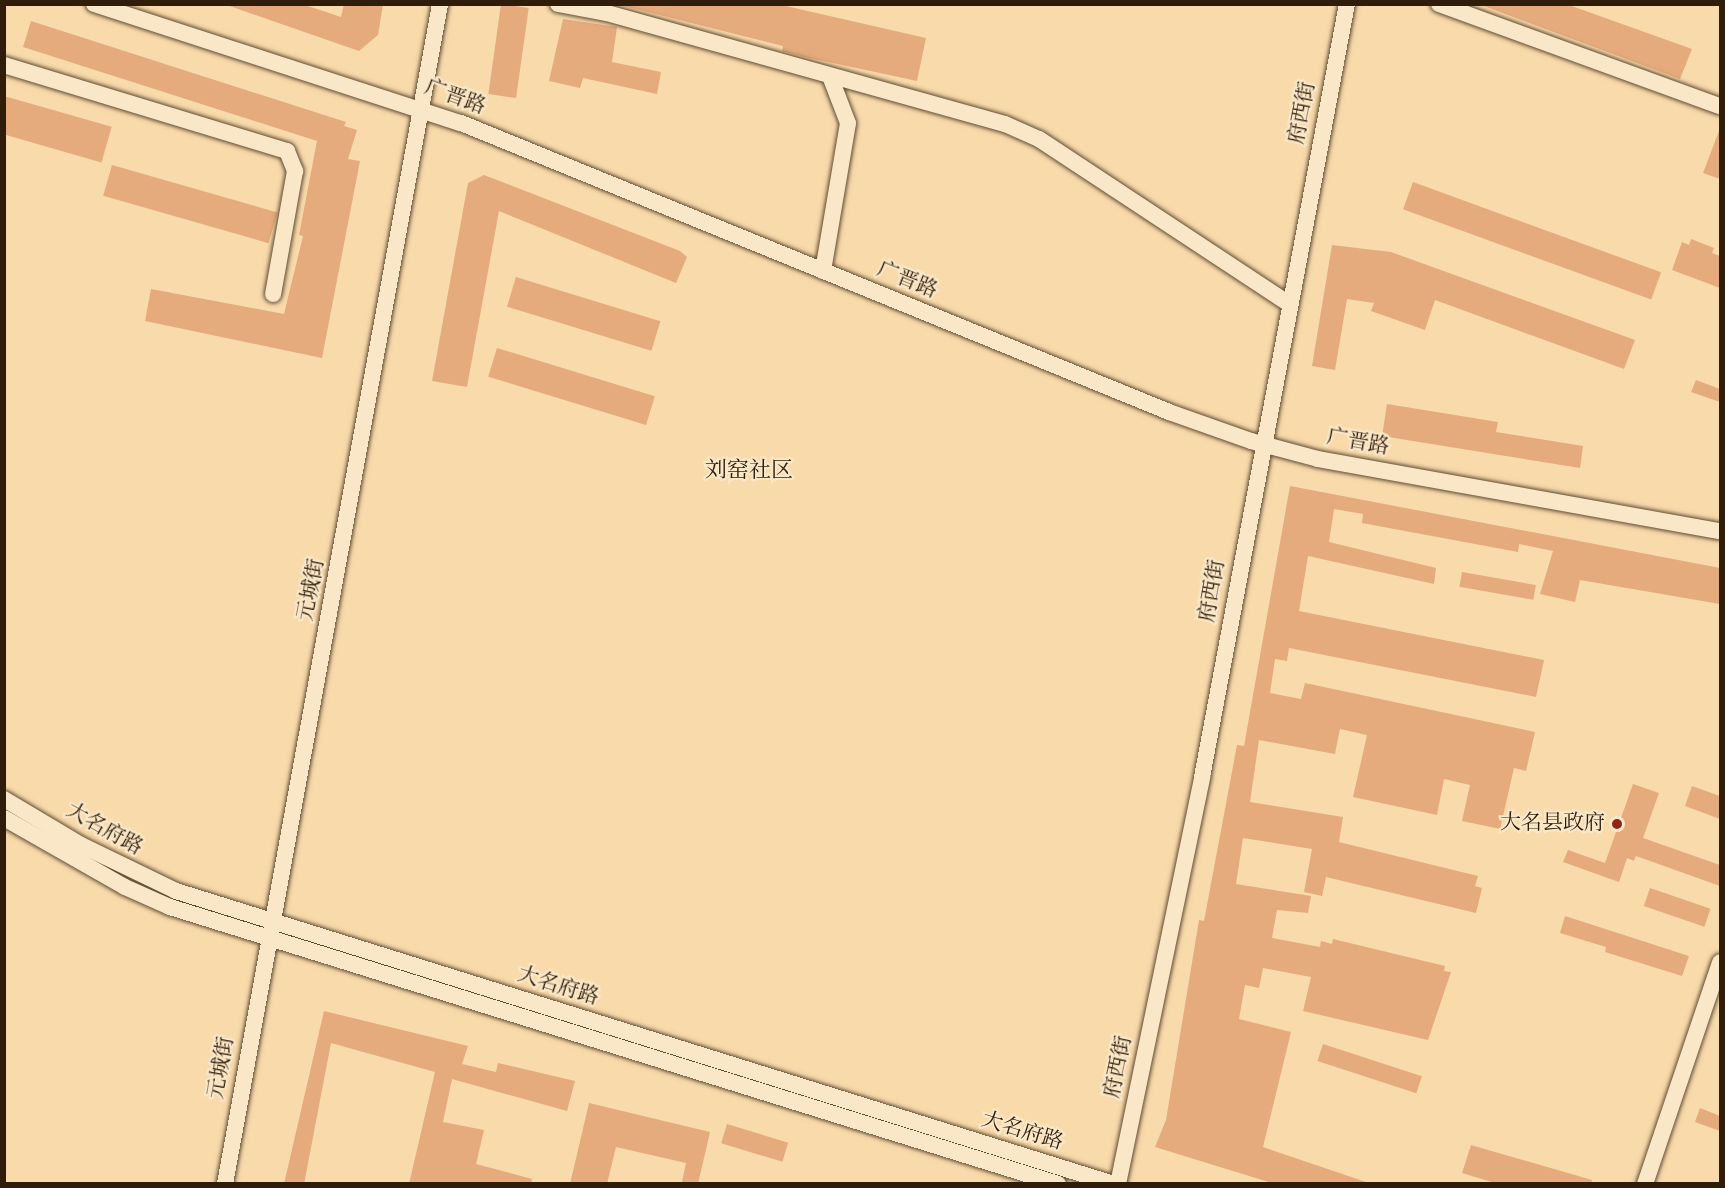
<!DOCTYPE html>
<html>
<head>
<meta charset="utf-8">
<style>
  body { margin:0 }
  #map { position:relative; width:1725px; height:1188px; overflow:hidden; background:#f8daab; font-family:"Sorts Mill Goudy","Noto Serif SC",serif }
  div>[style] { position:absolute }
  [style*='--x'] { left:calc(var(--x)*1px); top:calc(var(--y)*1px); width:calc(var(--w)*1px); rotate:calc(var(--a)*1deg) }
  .building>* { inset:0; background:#e6ab7c; transform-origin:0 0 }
  .roads { filter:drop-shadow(0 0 2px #614c32) drop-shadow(0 0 2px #614c32) }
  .minor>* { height:16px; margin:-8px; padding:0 8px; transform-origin:8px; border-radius:8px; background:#fae7c8 }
  .dots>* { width:16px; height:16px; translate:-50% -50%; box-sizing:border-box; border:3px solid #fae7c8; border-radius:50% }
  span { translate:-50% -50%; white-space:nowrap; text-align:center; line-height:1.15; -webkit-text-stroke:4.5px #fae7c8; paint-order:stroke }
  .street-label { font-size:21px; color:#2f1c09 }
  .poi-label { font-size:21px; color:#2f1c09 }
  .right { translate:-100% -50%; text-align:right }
  .neighbourhood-label { font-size:22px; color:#2f1c09 }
  .frame { position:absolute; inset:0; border:6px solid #2f1c09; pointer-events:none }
</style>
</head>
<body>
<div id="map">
  <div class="building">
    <i style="clip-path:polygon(224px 4px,302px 4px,341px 17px,344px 4px,383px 4px,378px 35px,359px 51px)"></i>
    <i style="left:501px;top:4px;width:28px;height:91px;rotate:8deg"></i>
    <i style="clip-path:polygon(616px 4px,777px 4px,926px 38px,917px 81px,805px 57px,782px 51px,783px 46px)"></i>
    <i style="clip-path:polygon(1566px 4px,1692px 49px,1680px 79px,1484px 6px)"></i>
    <i style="clip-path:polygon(563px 19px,617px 27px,612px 62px,661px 72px,657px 94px,583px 78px,580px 88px,549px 81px)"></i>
    <i style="clip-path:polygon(31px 21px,346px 122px,344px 126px,357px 130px,348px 159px,360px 161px,322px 358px,145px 321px,151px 289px,284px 314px,303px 236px,299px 235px,317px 141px,23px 47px)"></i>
    <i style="left:4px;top:96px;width:112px;height:37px;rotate:16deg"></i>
    <i style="clip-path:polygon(1719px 131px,1720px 131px,1720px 179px,1703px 173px)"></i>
    <i style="left:112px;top:165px;width:172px;height:32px;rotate:16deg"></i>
    <i style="clip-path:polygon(484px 175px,680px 251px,687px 257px,676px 283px,499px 211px,467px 387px,432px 381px,468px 183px)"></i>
    <i style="left:1413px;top:182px;width:264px;height:29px;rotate:20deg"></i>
    <i style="clip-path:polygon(1691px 239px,1714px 248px,1712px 253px,1720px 256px,1720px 288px,1672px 270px,1682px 242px,1689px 245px)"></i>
    <i style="clip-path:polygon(1332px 245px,1391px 252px,1635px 340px,1624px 369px,1435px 300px,1425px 330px,1371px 311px,1374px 303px,1347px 299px,1335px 370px,1312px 366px)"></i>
    <i style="left:516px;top:277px;width:151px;height:31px;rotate:17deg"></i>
    <i style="left:497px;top:348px;width:165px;height:30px;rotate:17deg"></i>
    <i style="clip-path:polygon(1696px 380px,1720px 389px,1720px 402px,1691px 392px)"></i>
    <i style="clip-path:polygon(1387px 404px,1498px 422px,1496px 432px,1583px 446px,1580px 468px,1382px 436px)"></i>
    <i style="clip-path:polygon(1290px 486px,1720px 568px,1720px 604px,1580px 580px,1575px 602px,1540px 594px,1553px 551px,1519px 544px,1518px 552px,1362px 523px,1363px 514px,1334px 509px,1329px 542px,1436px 568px,1434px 584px,1308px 556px,1299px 611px,1544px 660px,1536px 697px,1289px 648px,1287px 661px,1275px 659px,1270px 693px,1301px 699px,1305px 683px,1535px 732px,1526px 771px,1514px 768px,1500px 829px,1462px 821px,1470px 785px,1444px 779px,1437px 815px,1353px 797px,1367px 735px,1340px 729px,1335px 754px,1259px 740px,1250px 802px,1343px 817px,1339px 842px,1478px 876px,1475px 886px,1482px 888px,1476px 913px,1326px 877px,1322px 896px,1304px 892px,1312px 849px,1243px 838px,1236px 884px,1311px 896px,1308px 913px,1277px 910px,1272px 938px,1320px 947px,1321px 941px,1332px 944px,1333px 939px,1445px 966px,1444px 971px,1451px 972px,1428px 1040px,1303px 1011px,1311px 977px,1263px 968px,1259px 988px,1245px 985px,1239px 1019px,1291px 1032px,1263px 1147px,1372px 1184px,1275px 1184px,1155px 1147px,1166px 1120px,1199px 920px,1204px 921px,1237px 745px,1244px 746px)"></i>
    <i style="left:1462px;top:572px;width:75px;height:15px;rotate:10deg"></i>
    <i style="clip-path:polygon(1633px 784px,1659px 793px,1643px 838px,1720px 865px,1720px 886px,1636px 856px,1634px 861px,1627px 858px,1619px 882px,1563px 862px,1568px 850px,1605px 863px)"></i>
    <i style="clip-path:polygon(1692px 786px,1720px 796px,1720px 819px,1685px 806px)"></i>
    <i style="left:1650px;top:888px;width:64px;height:19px;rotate:19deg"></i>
    <i style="clip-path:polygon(1565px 916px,1689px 956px,1682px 976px,1605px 952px,1606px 947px,1560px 933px)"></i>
    <i style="clip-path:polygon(324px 1011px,468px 1046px,462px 1064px,496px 1072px,498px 1063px,575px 1081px,567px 1111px,452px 1079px,443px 1122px,484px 1130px,476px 1164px,532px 1179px,531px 1184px,409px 1184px,435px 1072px,331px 1043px,304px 1184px,284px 1184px)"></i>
    <i style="left:1323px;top:1044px;width:104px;height:18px;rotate:18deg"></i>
    <i style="clip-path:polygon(589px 1103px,710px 1132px,698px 1184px,682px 1182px,686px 1163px,616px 1147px,607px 1184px,570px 1184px)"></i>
    <i style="clip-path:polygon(1700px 1108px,1720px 1116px,1720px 1131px,1695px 1122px)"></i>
    <i style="left:727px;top:1124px;width:64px;height:20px;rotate:17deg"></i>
    <i style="clip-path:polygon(1471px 1145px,1592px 1180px,1591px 1184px,1498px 1184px,1462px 1173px)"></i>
  </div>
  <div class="roads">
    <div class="minor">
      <i style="--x:94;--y:4;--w:386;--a:18"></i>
      <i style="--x:461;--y:123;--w:765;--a:22.2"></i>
      <i style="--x:1169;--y:412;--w:87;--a:19.5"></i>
      <i style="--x:1251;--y:441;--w:69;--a:15"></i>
      <i style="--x:1318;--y:459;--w:408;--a:10.2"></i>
      <i style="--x:558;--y:4;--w:50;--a:10.4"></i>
      <i style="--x:607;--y:13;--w:413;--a:15.6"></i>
      <i style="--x:1005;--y:124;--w:37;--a:24"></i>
      <i style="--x:1039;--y:139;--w:300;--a:33.4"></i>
      <i style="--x:1439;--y:4;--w:299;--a:20"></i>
      <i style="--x:4;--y:65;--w:296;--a:16.9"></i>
      <i style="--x:287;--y:151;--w:22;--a:68"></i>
      <i style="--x:295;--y:171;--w:125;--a:100.1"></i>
      <i style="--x:823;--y:271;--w:150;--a:-80.4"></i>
      <i style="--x:848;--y:123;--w:50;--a:-111"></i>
      <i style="--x:4;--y:799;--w:90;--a:30.9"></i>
      <i style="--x:81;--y:845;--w:106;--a:25.8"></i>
      <i style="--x:176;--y:891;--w:983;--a:17.35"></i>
      <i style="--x:4;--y:818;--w:139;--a:29.7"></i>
      <i style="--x:125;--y:887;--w:49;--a:24"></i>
      <i style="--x:170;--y:907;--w:930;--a:17.32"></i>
      <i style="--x:225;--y:1184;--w:1199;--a:-79.67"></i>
      <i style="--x:1118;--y:1184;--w:416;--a:-78.3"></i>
      <i style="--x:1202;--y:777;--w:786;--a:-79.38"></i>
      <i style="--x:1645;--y:1184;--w:234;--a:-71.3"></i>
    </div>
  </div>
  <div class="dots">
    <i style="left:1617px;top:824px;background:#8f2418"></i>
  </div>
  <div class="street-label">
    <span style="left:455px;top:98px;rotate:20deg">广晋路</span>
    <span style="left:1303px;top:113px;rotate:-79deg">府西街</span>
    <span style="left:907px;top:281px;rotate:22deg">广晋路</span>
    <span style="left:1358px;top:443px;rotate:10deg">广晋路</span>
    <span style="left:312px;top:590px;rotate:-79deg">元城街</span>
    <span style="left:1213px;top:591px;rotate:-80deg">府西街</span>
    <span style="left:104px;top:830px;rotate:29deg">大名府路</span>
    <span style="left:558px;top:987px;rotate:17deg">大名府路</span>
    <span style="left:1119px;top:1067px;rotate:-78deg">府西街</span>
    <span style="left:222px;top:1068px;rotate:-80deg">元城街</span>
    <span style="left:1022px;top:1132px;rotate:17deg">大名府路</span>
  </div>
  <div class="poi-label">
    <span class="right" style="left:1605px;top:824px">大名县政府</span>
  </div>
  <div class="neighbourhood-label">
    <span style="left:749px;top:473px">刘窑社区</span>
  </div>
  <div class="frame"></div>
</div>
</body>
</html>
